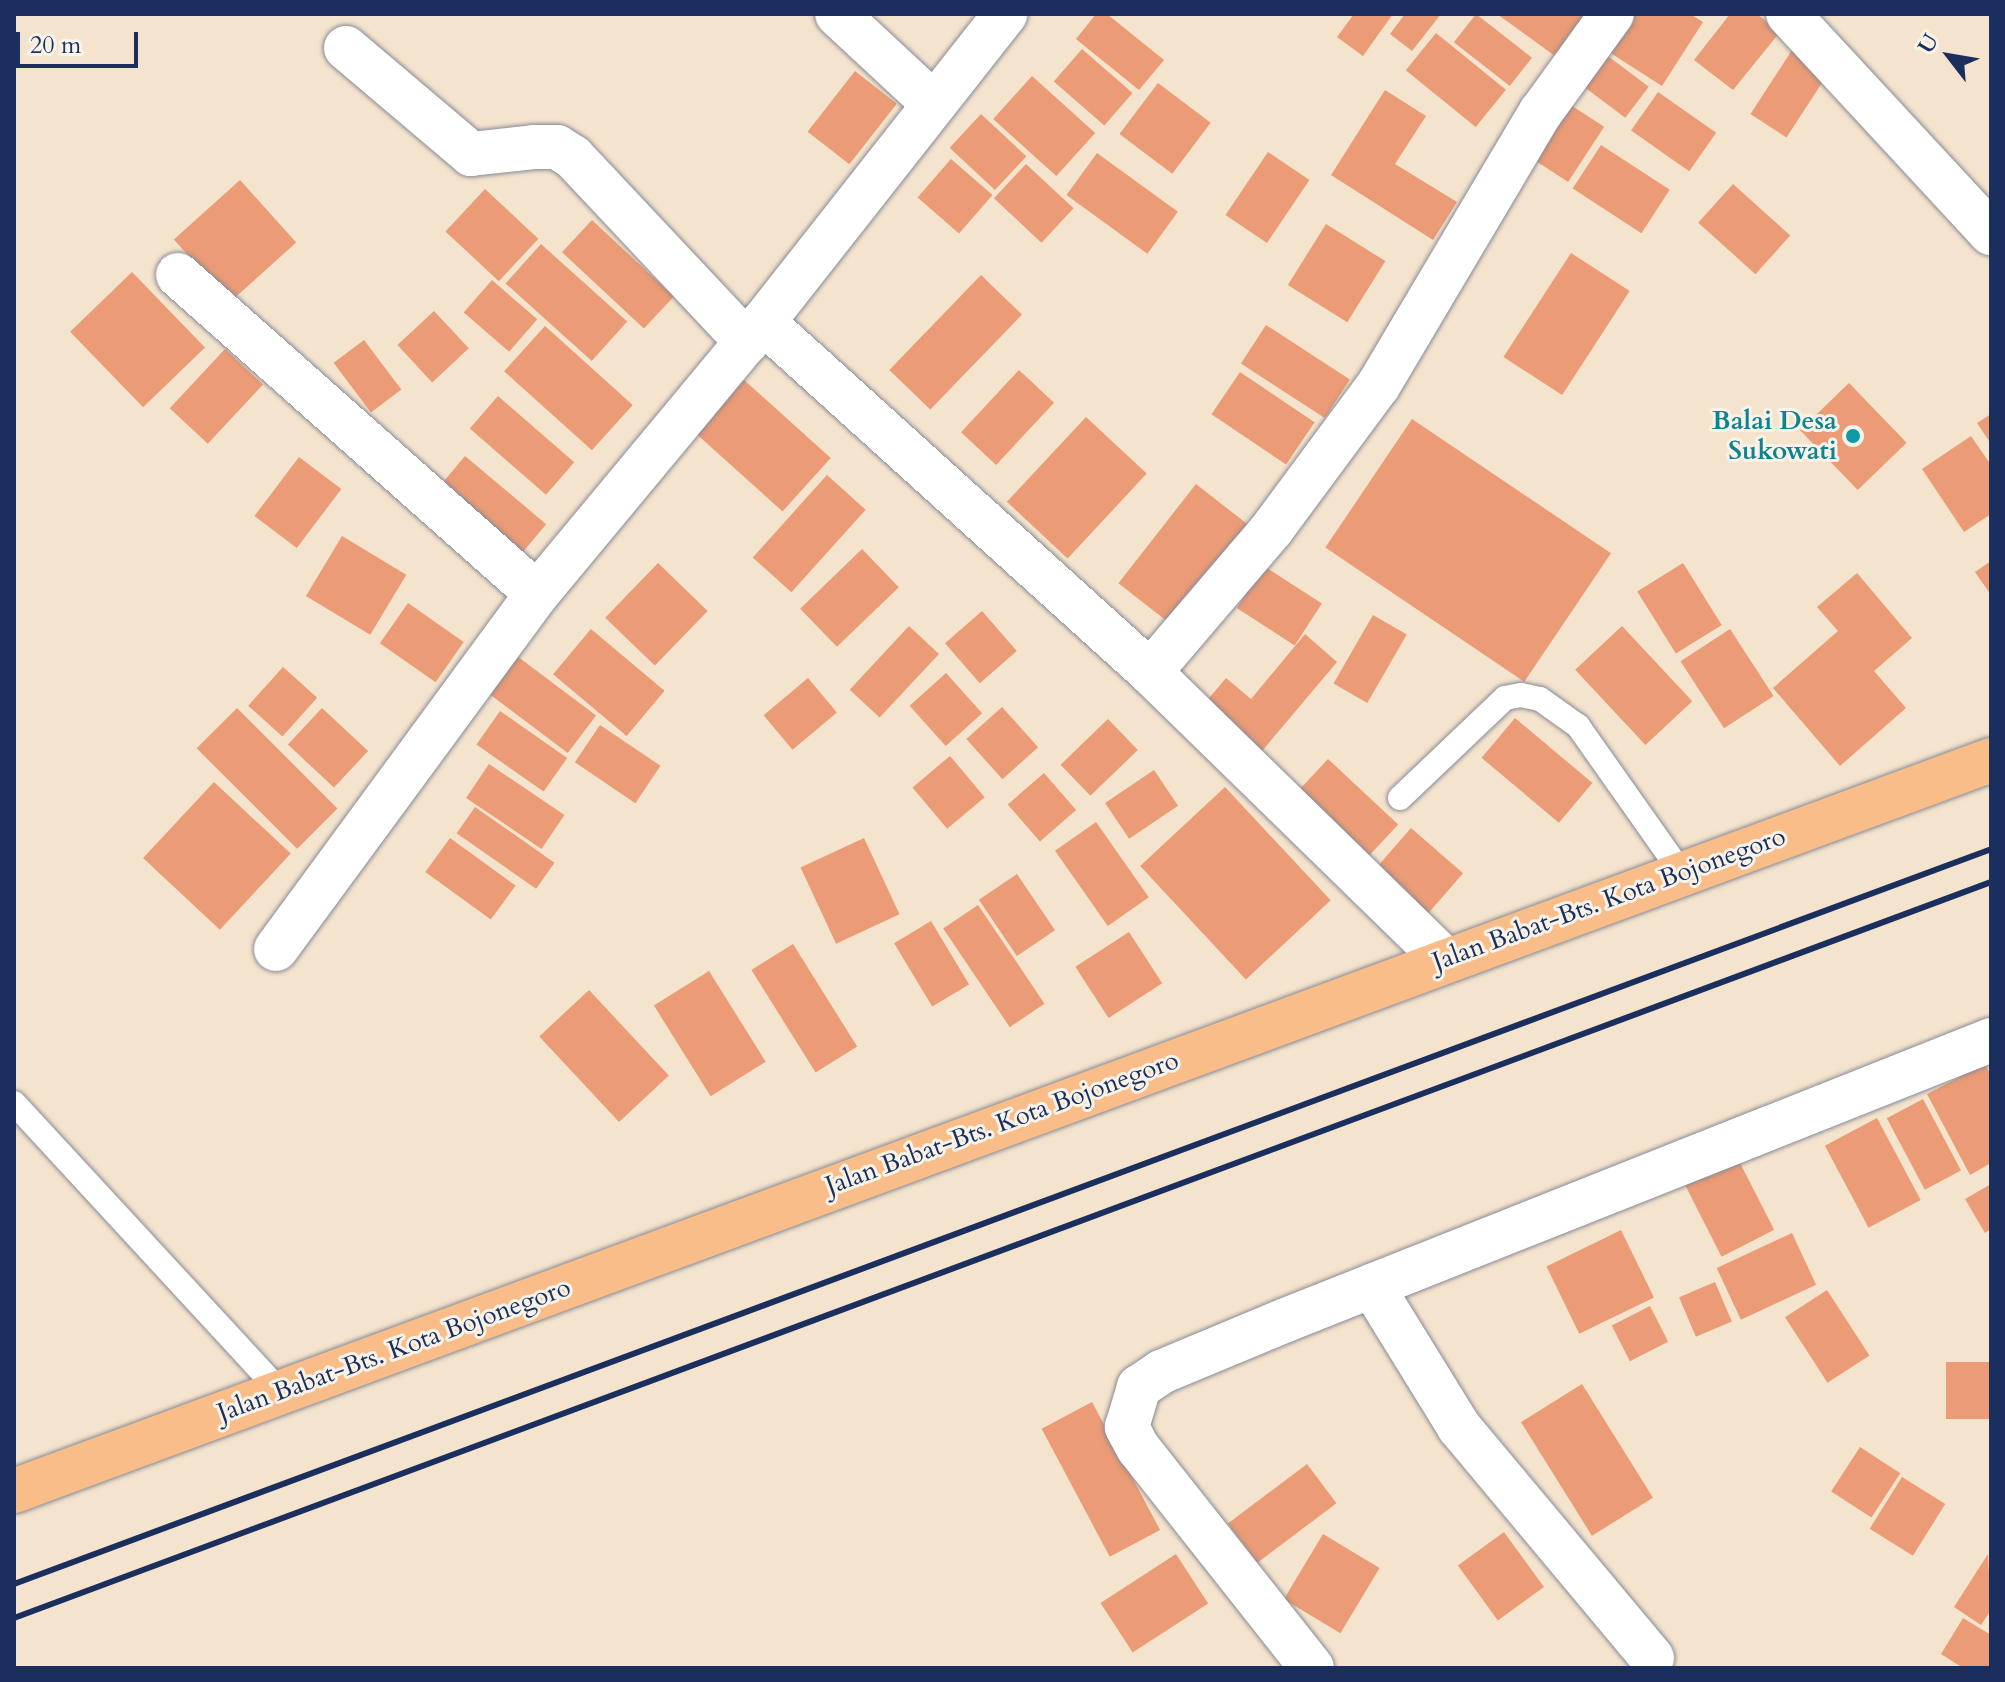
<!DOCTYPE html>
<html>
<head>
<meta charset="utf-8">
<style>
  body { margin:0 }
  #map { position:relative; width:2005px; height:1682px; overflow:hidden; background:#f5e4cd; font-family:Cardo,serif }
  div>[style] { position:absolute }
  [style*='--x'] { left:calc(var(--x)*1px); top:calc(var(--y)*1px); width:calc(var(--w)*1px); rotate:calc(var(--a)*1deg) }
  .building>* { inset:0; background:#eb9b75; transform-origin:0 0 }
  .roads { filter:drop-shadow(0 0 2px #888a96) drop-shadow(0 0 2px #888a96) }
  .service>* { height:24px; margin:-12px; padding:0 12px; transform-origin:12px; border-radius:12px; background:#fff }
  .minor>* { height:44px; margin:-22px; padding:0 22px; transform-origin:22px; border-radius:22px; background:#fff }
  .trunk>* { height:44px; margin:-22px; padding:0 22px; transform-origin:22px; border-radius:22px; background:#f8bd89 }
  .rail>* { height:6px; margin:-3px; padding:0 3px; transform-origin:3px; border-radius:3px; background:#1b2f5e }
  .dots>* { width:22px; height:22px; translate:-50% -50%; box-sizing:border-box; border:4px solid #f7f3e8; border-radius:50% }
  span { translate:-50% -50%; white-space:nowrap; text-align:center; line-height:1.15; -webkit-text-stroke:6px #f7f3e8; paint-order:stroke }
  .culture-label { font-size:26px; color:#0d838f; font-weight:700 }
  .right { translate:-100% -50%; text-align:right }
  .street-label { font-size:26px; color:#1b2f5e }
  .frame { position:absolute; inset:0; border:16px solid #1b2f5e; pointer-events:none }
  .north { position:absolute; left:1909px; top:16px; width:80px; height:80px; -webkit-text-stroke:6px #f7f3e8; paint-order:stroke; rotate:301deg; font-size:22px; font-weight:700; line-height:32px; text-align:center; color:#1b2f5e }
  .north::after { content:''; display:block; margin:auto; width:28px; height:36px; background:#1b2f5e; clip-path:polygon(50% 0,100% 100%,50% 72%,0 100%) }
  .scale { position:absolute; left:16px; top:32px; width:122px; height:36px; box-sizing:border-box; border:4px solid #1b2f5e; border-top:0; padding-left:10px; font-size:24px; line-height:28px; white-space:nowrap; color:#1b2f5e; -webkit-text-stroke:6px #f7f3e8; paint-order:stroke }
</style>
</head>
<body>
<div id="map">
  <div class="building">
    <i style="clip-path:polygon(1096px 14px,1107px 14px,1164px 60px,1139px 90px,1076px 39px)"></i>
    <i style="clip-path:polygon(1354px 14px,1393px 14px,1363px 56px,1337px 37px)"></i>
    <i style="clip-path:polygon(1405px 14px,1441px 14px,1412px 51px,1390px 34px)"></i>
    <i style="left:1476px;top:14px;width:71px;height:36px;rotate:38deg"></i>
    <i style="clip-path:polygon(1497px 14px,1577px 14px,1582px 17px,1555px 56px)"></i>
    <i style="clip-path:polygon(1633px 14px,1690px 14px,1703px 22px,1662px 86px,1609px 52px)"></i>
    <i style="clip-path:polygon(1730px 14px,1757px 14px,1780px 32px,1733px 90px,1694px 60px)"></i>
    <i style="left:1436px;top:33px;width:90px;height:48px;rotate:39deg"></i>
    <i style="left:1596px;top:47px;width:66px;height:39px;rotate:37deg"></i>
    <i style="left:1794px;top:47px;width:43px;height:80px;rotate:33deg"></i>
    <i style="left:1082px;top:49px;width:67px;height:43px;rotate:41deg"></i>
    <i style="left:855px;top:71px;width:53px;height:77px;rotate:38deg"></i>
    <i style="left:1032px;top:76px;width:85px;height:58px;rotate:42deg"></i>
    <i style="left:1158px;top:83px;width:66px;height:64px;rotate:37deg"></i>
    <i style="clip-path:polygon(1385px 90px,1426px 116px,1395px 164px,1457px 202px,1433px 240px,1331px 175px)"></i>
    <i style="left:1658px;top:92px;width:71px;height:47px;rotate:35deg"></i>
    <i style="left:1563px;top:100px;width:49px;height:66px;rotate:33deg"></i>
    <i style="left:981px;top:114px;width:62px;height:46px;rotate:43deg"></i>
    <i style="left:1601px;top:145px;width:82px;height:52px;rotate:33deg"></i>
    <i style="left:1268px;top:152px;width:50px;height:76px;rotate:34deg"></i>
    <i style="left:1097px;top:153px;width:100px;height:52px;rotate:36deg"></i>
    <i style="left:951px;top:159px;width:55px;height:51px;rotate:41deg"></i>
    <i style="left:1026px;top:164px;width:65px;height:47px;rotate:43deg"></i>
    <i style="left:240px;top:180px;width:84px;height:89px;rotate:48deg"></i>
    <i style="left:1733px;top:184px;width:77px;height:52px;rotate:42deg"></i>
    <i style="left:485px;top:189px;width:73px;height:58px;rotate:43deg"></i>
    <i style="left:592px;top:220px;width:112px;height:44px;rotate:43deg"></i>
    <i style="left:1326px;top:224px;width:70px;height:72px;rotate:32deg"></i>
    <i style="left:541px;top:244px;width:116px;height:53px;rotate:42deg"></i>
    <i style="left:1571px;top:253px;width:70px;height:124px;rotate:33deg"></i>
    <i style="left:132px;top:272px;width:105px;height:86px;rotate:46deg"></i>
    <i style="left:981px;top:275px;width:57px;height:132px;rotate:44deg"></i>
    <i style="left:492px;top:280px;width:60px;height:43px;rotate:41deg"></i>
    <i style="left:434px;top:311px;width:51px;height:50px;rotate:47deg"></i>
    <i style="left:1266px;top:325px;width:100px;height:46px;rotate:33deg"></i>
    <i style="left:545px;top:326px;width:118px;height:61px;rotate:42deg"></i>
    <i style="left:364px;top:340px;width:62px;height:38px;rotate:53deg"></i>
    <i style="left:225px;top:349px;width:52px;height:81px;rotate:43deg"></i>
    <i style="left:1019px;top:370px;width:48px;height:85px;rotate:43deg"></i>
    <i style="left:1240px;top:372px;width:90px;height:51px;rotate:34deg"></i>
    <i style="left:743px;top:379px;width:118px;height:72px;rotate:42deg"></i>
    <i style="left:1849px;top:383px;width:83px;height:68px;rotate:46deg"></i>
    <i style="left:498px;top:396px;width:101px;height:43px;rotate:41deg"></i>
    <i style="clip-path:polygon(1991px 414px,1991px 444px,1977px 423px)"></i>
    <i style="left:1086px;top:417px;width:83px;height:116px;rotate:43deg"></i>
    <i style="left:1412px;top:419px;width:240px;height:155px;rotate:34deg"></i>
    <i style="clip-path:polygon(1971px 436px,1991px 465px,1991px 514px,1964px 532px,1922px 469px)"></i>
    <i style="left:465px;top:456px;width:106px;height:43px;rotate:40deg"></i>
    <i style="left:299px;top:457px;width:53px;height:74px;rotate:37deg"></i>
    <i style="left:827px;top:475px;width:52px;height:111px;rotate:42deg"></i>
    <i style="left:1196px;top:484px;width:67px;height:126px;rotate:38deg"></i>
    <i style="left:342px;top:536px;width:75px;height:70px;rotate:31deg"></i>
    <i style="left:862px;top:549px;width:53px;height:86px;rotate:46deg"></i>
    <i style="clip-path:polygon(1991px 561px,1991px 595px,1975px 572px)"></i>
    <i style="left:658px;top:563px;width:69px;height:76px;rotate:44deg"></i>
    <i style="left:1683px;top:563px;width:73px;height:54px;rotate:58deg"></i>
    <i style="left:1264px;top:566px;width:69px;height:50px;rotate:33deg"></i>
    <i style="clip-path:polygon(1857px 573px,1912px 638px,1874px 671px,1906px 708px,1840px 766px,1773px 688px,1838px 631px,1817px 607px)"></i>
    <i style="left:408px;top:603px;width:68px;height:49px;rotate:35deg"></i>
    <i style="left:982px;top:611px;width:53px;height:49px;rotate:49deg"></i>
    <i style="left:1373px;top:615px;width:39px;height:79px;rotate:30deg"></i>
    <i style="left:909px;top:626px;width:41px;height:87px;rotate:43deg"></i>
    <i style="left:1622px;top:626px;width:103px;height:64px;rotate:47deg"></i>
    <i style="left:591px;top:629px;width:96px;height:59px;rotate:40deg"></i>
    <i style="left:1730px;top:629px;width:80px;height:59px;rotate:57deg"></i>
    <i style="clip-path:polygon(1305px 634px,1337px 662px,1262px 751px,1205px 703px,1226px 678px,1251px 699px)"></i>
    <i style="left:517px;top:656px;width:99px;height:47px;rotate:37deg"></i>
    <i style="left:283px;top:667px;width:46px;height:52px;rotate:42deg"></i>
    <i style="left:946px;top:673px;width:54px;height:49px;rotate:48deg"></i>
    <i style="left:808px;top:678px;width:45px;height:58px;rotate:50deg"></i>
    <i style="left:1002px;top:707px;width:54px;height:48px;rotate:48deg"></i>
    <i style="left:237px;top:708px;width:142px;height:57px;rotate:45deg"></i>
    <i style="left:322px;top:708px;width:63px;height:50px;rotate:43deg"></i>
    <i style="left:500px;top:711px;width:82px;height:41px;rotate:35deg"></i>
    <i style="left:1515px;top:718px;width:101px;height:52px;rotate:40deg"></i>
    <i style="left:1108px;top:719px;width:43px;height:66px;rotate:46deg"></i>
    <i style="left:600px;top:725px;width:73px;height:45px;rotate:34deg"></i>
    <i style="left:950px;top:756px;width:54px;height:49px;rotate:50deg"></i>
    <i style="left:1328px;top:759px;width:96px;height:46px;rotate:43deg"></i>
    <i style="left:489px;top:764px;width:91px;height:41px;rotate:34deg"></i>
    <i style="left:1154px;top:770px;width:43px;height:59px;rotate:56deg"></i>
    <i style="left:1044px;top:773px;width:49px;height:48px;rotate:49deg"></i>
    <i style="left:214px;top:782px;width:105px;height:104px;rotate:43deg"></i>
    <i style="left:1225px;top:787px;width:155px;height:116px;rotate:47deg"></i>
    <i style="left:475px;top:807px;width:97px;height:32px;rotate:35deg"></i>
    <i style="left:1096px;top:822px;width:92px;height:50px;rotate:55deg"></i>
    <i style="left:1411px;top:828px;width:69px;height:58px;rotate:41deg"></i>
    <i style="left:450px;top:838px;width:81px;height:42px;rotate:36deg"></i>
    <i style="left:864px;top:838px;width:84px;height:70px;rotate:65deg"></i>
    <i style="left:1017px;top:874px;width:68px;height:46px;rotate:56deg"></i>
    <i style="left:978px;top:905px;width:119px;height:42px;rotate:56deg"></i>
    <i style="left:931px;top:921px;width:74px;height:43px;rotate:59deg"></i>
    <i style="left:1129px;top:932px;width:61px;height:64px;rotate:57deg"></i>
    <i style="left:793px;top:944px;width:121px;height:49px;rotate:58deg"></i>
    <i style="left:709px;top:971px;width:107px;height:65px;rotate:58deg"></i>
    <i style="left:589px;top:990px;width:117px;height:68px;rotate:47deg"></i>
    <i style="clip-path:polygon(1985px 1064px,1991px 1075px,1991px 1163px,1970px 1175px,1927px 1094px)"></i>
    <i style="left:1923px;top:1099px;width:81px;height:41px;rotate:62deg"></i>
    <i style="left:1877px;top:1118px;width:93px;height:59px;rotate:62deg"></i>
    <i style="left:1736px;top:1155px;width:84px;height:59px;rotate:63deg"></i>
    <i style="clip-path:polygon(1991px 1184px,1991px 1229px,1985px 1233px,1965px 1199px)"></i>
    <i style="left:1621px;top:1230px;width:75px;height:83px;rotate:64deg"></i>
    <i style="left:1792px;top:1233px;width:57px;height:83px;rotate:65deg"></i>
    <i style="left:1715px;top:1282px;width:43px;height:39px;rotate:67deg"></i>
    <i style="left:1827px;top:1290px;width:78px;height:50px;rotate:57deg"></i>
    <i style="left:1650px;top:1306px;width:40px;height:43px;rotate:63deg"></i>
    <i style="left:1991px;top:1362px;width:57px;height:45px;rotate:90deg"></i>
    <i style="left:1582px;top:1384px;width:134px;height:72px;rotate:58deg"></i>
    <i style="left:1092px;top:1402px;width:145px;height:57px;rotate:62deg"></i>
    <i style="left:1860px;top:1447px;width:48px;height:53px;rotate:33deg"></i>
    <i style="left:1307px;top:1464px;width:49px;height:99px;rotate:53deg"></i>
    <i style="left:1902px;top:1477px;width:51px;height:61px;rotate:32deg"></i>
    <i style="left:1504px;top:1532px;width:68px;height:57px;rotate:54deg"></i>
    <i style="left:1323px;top:1534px;width:66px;height:76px;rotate:31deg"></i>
    <i style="left:1176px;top:1554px;width:59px;height:90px;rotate:57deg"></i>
    <i style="clip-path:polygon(1988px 1554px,1991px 1610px,1981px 1625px,1954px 1607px)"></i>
    <i style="clip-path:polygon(1963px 1618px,1991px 1635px,1991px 1668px,1963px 1668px,1941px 1654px)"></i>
  </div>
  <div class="roads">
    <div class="service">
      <i style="--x:1400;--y:798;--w:145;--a:-43.6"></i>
      <i style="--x:1505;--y:698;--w:16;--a:-11"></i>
      <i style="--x:1521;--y:695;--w:19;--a:12"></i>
      <i style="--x:1540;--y:699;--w:47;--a:35.4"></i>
      <i style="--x:1578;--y:726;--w:179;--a:54.8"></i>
      <i style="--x:14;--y:1103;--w:393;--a:47.3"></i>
    </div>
    <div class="minor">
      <i style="--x:837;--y:14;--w:132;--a:42.9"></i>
      <i style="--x:1788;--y:14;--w:299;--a:47.2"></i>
      <i style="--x:346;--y:48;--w:164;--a:40.3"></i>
      <i style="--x:471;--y:154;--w:63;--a:-6.3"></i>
      <i style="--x:534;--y:147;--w:23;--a:0"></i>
      <i style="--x:557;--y:147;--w:19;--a:32"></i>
      <i style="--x:573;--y:157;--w:254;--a:46.8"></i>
      <i style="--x:178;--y:275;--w:480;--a:41.6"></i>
      <i style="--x:763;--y:322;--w:522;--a:42.13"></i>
      <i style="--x:1150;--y:672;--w:411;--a:44.3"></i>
      <i style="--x:1150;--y:672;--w:188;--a:-49.5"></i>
      <i style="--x:1272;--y:529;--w:178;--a:-53.5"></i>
      <i style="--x:1378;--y:386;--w:319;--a:-59.3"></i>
      <i style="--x:1541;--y:112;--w:121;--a:-54.1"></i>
      <i style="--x:276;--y:949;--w:441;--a:-53.7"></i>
      <i style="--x:537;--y:594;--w:354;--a:-50.3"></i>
      <i style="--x:763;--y:322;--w:392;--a:-51.8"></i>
      <i style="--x:1372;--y:1286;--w:166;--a:58.3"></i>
      <i style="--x:1459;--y:1427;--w:301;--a:50.1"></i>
      <i style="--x:1312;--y:1668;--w:280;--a:-128.3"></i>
      <i style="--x:1138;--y:1448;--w:24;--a:-118"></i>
      <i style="--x:1127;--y:1427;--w:42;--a:-73.3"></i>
      <i style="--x:1139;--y:1387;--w:27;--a:-34"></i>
      <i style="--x:1161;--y:1372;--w:135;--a:-22.6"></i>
      <i style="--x:1286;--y:1320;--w:759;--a:-21.66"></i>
    </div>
    <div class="trunk">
      <i style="--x:14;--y:1491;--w:2108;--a:-20.29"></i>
    </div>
  </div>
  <div class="rail">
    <i style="--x:14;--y:1584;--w:2109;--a:-20.39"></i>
    <i style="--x:14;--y:1618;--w:2110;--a:-20.42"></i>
  </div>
  <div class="dots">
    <i style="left:1853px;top:436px;background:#0f9aa8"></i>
  </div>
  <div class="culture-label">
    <span class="right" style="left:1837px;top:436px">Balai Desa<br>Sukowati</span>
  </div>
  <div class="street-label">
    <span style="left:1609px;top:899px;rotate:-20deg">Jalan Babat-Bts. Kota Bojonegoro</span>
    <span style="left:1002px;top:1123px;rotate:-20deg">Jalan Babat-Bts. Kota Bojonegoro</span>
    <span style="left:394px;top:1350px;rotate:-20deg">Jalan Babat-Bts. Kota Bojonegoro</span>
  </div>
  <div class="frame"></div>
  <div class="north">U</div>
  <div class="scale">20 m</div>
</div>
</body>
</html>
